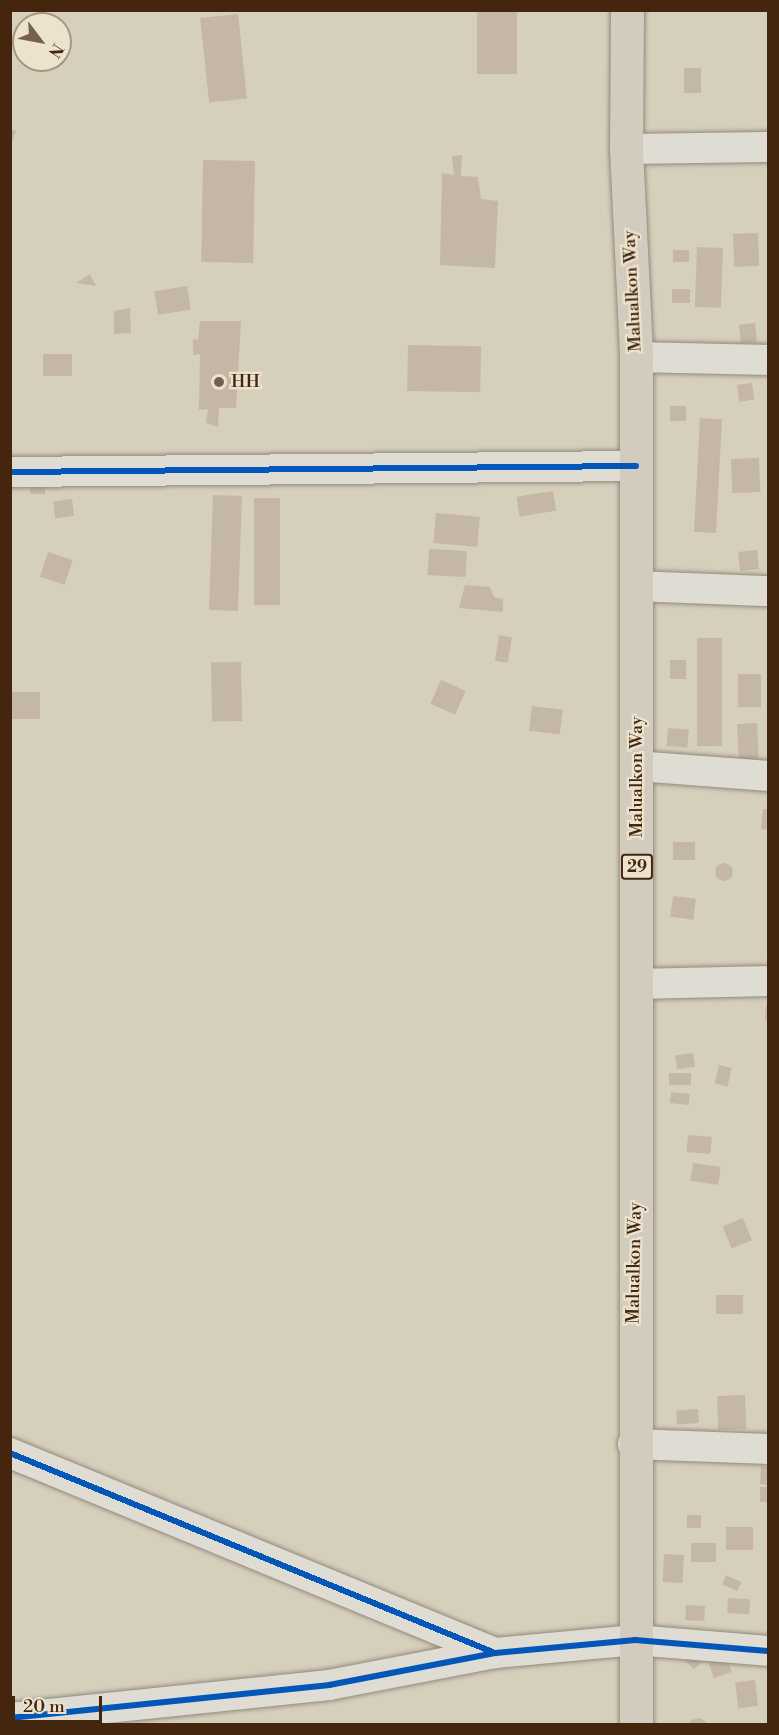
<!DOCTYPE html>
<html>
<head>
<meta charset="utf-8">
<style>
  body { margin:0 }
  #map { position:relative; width:779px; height:1735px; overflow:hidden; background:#d6cfbc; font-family:"Libre Bodoni",serif }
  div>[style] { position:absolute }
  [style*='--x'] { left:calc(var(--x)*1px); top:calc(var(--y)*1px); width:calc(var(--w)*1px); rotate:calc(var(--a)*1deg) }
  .building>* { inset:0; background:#c5b7a7; transform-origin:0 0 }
  .round { border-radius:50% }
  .roads { filter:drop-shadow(0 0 2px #928a7d) drop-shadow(0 0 2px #928a7d) }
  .minor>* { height:30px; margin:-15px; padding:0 15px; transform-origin:15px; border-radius:15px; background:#dfdcd3 }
  .primary>* { height:33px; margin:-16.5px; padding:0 16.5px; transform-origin:16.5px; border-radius:16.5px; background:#d3ccbe }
  .cycleway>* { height:6px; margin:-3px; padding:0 3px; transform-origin:3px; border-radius:3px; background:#0057b8 }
  .dots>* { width:16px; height:16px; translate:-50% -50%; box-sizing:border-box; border:3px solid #ebe3cd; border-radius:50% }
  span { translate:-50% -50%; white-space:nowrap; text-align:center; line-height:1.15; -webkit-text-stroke:4.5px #ebe3cd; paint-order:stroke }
  .shield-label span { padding:2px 4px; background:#ebe3cd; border:2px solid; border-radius:4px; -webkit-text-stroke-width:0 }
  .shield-label { font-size:16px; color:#44260f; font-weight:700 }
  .street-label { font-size:18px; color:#44260f }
  .poi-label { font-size:18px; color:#44260f }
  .left { translate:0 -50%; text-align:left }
  .frame { position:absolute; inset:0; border:12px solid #44260f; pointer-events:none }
  .north { position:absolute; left:12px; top:12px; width:60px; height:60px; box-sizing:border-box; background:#ebe3cd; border:2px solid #a89781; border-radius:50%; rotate:122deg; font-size:16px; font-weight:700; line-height:24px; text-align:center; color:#44260f }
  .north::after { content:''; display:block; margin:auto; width:21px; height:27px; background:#77614c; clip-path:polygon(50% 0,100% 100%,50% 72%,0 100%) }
  .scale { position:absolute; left:12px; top:1696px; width:90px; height:27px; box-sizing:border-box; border:3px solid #44260f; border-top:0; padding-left:8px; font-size:18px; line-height:21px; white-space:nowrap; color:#44260f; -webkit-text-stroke:4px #ebe3cd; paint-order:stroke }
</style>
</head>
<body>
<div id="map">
  <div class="building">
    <i style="left:477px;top:10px;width:40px;height:64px"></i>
    <i style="left:238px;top:14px;width:85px;height:38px;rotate:84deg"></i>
    <i style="left:684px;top:68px;width:17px;height:25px"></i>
    <i style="clip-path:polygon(10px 129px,16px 131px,11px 144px,10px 144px)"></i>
    <i style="clip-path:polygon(462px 155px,461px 176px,478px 177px,481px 199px,498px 201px,495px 268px,440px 265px,442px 173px,454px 175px,452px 156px)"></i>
    <i style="left:203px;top:160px;width:52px;height:102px;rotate:1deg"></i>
    <i style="left:758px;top:233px;width:33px;height:25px;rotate:88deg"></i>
    <i style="left:697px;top:247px;width:26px;height:60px;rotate:2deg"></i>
    <i style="left:673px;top:250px;width:16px;height:12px"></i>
    <i style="clip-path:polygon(90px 274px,96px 286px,76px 283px)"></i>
    <i style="left:187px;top:286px;width:24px;height:33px;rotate:81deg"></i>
    <i style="left:672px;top:289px;width:18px;height:14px"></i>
    <i style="clip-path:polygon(130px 308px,131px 333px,114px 334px,114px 311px)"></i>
    <i style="clip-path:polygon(200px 321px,241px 321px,236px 408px,219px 408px,218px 427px,206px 423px,208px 409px,199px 410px,200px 354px,193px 355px,193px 339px,198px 340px)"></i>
    <i style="left:755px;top:323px;width:19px;height:16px;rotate:84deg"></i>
    <i style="left:408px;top:345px;width:73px;height:46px;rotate:1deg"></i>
    <i style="left:43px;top:354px;width:29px;height:22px"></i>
    <i style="left:752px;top:383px;width:17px;height:15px;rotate:83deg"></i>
    <i style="left:686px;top:406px;width:15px;height:16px;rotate:90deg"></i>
    <i style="left:700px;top:418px;width:22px;height:114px;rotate:3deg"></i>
    <i style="left:759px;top:458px;width:34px;height:28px;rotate:88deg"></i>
    <i style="left:30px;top:483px;width:15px;height:11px"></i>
    <i style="left:553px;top:491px;width:20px;height:37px;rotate:81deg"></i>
    <i style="left:213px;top:495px;width:29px;height:115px;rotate:2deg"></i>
    <i style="left:254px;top:498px;width:26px;height:107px"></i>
    <i style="left:72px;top:499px;width:17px;height:19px;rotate:83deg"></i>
    <i style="left:436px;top:513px;width:44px;height:30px;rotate:5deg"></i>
    <i style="left:429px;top:549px;width:38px;height:26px;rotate:3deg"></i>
    <i style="left:757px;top:550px;width:19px;height:19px;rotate:84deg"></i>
    <i style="left:48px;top:552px;width:26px;height:26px;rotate:18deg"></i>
    <i style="clip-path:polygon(465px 585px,490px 587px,494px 597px,503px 599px,503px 612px,459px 608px)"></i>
    <i style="left:499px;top:635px;width:13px;height:26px;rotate:9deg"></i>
    <i style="left:697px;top:638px;width:25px;height:108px"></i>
    <i style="left:670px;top:660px;width:16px;height:19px"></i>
    <i style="left:241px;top:662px;width:59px;height:30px;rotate:89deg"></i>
    <i style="left:738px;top:674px;width:23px;height:33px"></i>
    <i style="left:441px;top:680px;width:27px;height:26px;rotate:24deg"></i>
    <i style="left:10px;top:692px;width:30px;height:27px"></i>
    <i style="left:532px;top:706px;width:31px;height:25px;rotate:7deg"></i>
    <i style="left:757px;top:723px;width:36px;height:20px;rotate:87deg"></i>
    <i style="left:668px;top:728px;width:21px;height:18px;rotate:5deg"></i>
    <i style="clip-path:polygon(763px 809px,768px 809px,768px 830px,761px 829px)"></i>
    <i style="left:673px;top:842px;width:22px;height:18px"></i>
    <i class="round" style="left:715px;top:863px;width:18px;height:18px"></i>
    <i style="left:673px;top:896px;width:23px;height:21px;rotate:7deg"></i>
    <i style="clip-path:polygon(766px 1005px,768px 1005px,768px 1021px,765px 1020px)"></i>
    <i style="left:693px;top:1053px;width:14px;height:18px;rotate:82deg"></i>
    <i style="left:719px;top:1065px;width:13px;height:19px;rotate:13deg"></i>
    <i style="left:669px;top:1073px;width:22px;height:12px"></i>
    <i style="left:671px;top:1092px;width:19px;height:11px;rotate:6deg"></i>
    <i style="left:688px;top:1135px;width:24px;height:17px;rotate:5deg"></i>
    <i style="left:693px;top:1163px;width:28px;height:18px;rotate:8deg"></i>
    <i style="left:743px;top:1218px;width:24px;height:22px;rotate:68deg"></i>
    <i style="left:716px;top:1295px;width:27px;height:19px"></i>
    <i style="left:745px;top:1395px;width:34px;height:28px;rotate:88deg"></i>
    <i style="left:698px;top:1409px;width:14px;height:22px;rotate:86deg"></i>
    <i style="clip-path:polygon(761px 1466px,768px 1467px,768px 1485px,760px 1484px)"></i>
    <i style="left:760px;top:1487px;width:8px;height:15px"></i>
    <i style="left:687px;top:1515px;width:14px;height:13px"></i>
    <i style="left:726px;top:1527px;width:27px;height:23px"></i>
    <i style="left:691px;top:1543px;width:25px;height:19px"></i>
    <i style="left:664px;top:1554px;width:20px;height:28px;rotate:3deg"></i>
    <i style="left:726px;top:1575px;width:17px;height:10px;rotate:24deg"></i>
    <i style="left:728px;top:1598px;width:22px;height:15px;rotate:3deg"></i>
    <i style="left:686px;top:1605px;width:19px;height:15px;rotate:3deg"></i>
    <i style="left:725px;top:1653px;width:20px;height:19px;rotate:70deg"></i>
    <i style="clip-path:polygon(682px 1658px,705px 1659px,694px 1669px)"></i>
    <i style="left:755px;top:1680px;width:26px;height:20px;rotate:83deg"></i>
    <i style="clip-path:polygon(700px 1718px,708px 1724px,687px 1724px,692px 1720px)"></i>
  </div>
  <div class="roads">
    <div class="minor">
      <i style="--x:626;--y:149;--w:142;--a:-0.8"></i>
      <i style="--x:636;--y:357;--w:132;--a:1.3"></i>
      <i style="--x:10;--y:472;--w:626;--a:-0.55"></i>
      <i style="--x:636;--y:586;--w:132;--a:2.2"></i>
      <i style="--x:636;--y:766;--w:132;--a:4.3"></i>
      <i style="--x:637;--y:984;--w:131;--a:-1.3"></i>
      <i style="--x:633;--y:1444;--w:135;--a:2.1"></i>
      <i style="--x:10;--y:1453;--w:525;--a:22.41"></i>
      <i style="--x:10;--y:1718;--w:321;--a:-5.9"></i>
      <i style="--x:329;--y:1685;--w:169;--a:-10.9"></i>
      <i style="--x:495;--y:1653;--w:141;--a:-5.3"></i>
      <i style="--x:635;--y:1640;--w:133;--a:4.7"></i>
    </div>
    <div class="primary">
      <i style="--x:627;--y:10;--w:139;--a:90.4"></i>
      <i style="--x:626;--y:149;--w:208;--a:87.2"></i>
      <i style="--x:636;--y:357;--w:1367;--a:90"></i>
    </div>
  </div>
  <div class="cycleway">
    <i style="--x:10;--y:472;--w:626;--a:-0.55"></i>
    <i style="--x:10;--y:1453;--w:525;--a:22.41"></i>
    <i style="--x:10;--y:1718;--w:321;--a:-5.9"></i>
    <i style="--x:329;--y:1685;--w:169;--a:-10.9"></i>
    <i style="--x:495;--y:1653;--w:141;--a:-5.3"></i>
    <i style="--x:635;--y:1640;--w:133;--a:4.7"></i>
  </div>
  <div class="dots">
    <i style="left:219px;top:382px;background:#77614c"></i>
  </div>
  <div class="shield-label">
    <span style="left:637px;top:867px">29</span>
  </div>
  <div class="street-label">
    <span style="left:633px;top:291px;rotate:-93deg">Malualkon Way</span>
    <span style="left:637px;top:777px;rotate:-90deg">Malualkon Way</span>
    <span style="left:635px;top:1263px;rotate:-89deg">Malualkon Way</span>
  </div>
  <div class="poi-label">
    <span class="left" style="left:231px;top:382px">HH</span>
  </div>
  <div class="frame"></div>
  <div class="north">N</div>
  <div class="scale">20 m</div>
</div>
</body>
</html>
